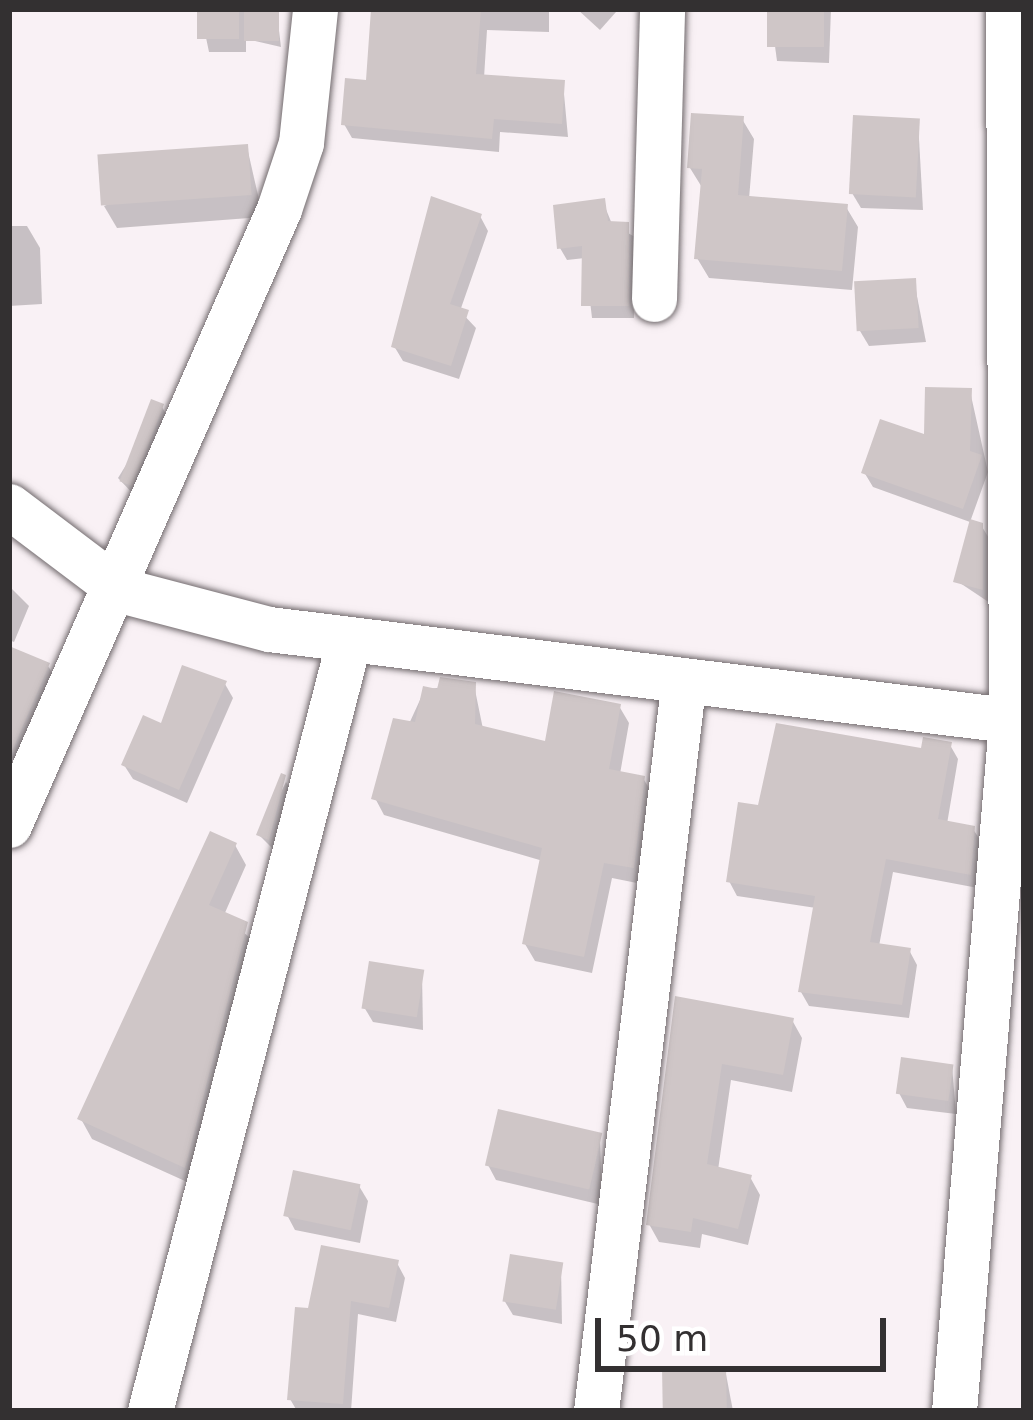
<!DOCTYPE html>
<html>
<head>
<meta charset="utf-8">
<style>
  body { margin:0 }
  #map { position:relative; width:1033px; height:1420px; overflow:hidden; background:#f9f1f5; font-family:"DejaVu Sans",sans-serif }
  div>[style] { position:absolute }
  [style*='--x'] { left:calc(var(--x)*1px); top:calc(var(--y)*1px); width:calc(var(--w)*1px); rotate:calc(var(--a)*1deg) }
  .shadow>* { inset:0; background:#0003 }
  .building>* { inset:0; background:#cfc6c7; transform-origin:0 0 }
  .roads { filter:drop-shadow(0 0 3px #726b6e) drop-shadow(0 0 3px #726b6e) }
  .minor>* { height:45px; margin:-22.5px; padding:0 22.5px; transform-origin:22.5px; border-radius:22.5px; background:#fff }
  span { translate:-50% -50%; white-space:nowrap; text-align:center; line-height:1.15; -webkit-text-stroke:9px #fff; paint-order:stroke }
  .frame { position:absolute; inset:0; border:12px solid #333031; pointer-events:none }
  .scale { position:absolute; left:595px; top:1318px; width:291px; height:54px; box-sizing:border-box; border:6px solid #333031; border-top:0; padding-left:15px; font-size:36px; line-height:42px; white-space:nowrap; color:#333031; -webkit-text-stroke:9px #fff; paint-order:stroke }
</style>
</head>
<body>
<div id="map">
  <div class="shadow">
    <i style="clip-path:polygon(200px 9px,277px 14px,281px 47px,246px 39px,246px 52px,209px 52px)"></i>
    <i style="clip-path:polygon(374px 9px,549px 9px,549px 32px,487px 30px,484px 78px,563px 83px,568px 137px,500px 132px,499px 152px,352px 138px,344px 124px,368px 83px)"></i>
    <i style="clip-path:polygon(577px 9px,614px 9px,616px 12px,600px 30px)"></i>
    <i style="clip-path:polygon(770px 9px,831px 9px,829px 63px,777px 61px)"></i>
    <i style="clip-path:polygon(742px 119px,754px 139px,749px 199px,846px 207px,858px 227px,852px 290px,709px 278px,697px 258px,703px 189px,690px 168px)"></i>
    <i style="clip-path:polygon(918px 121px,923px 210px,861px 208px,852px 193px)"></i>
    <i style="clip-path:polygon(247px 147px,263px 217px,117px 228px,104px 206px)"></i>
    <i style="clip-path:polygon(603px 202px,612px 224px,635px 237px,634px 318px,592px 318px,585px 258px,567px 260px,560px 248px)"></i>
    <i style="clip-path:polygon(480px 216px,488px 231px,460px 311px,476px 328px,459px 379px,403px 361px,394px 346px)"></i>
    <i style="clip-path:polygon(9px 226px,27px 226px,40px 248px,42px 304px,9px 306px)"></i>
    <i style="clip-path:polygon(914px 281px,926px 342px,869px 346px,860px 331px)"></i>
    <i style="clip-path:polygon(970px 391px,988px 472px,970px 522px,873px 487px,864px 472px,927px 439px)"></i>
    <i style="clip-path:polygon(162px 407px,170px 421px,137px 498px,118px 478px)"></i>
    <i style="clip-path:polygon(981px 525px,990px 540px,990px 603px,957px 581px)"></i>
    <i style="clip-path:polygon(9px 586px,29px 606px,14px 642px,9px 640px)"></i>
    <i style="clip-path:polygon(9px 666px,48px 666px,57px 680px,21px 762px,9px 757px)"></i>
    <i style="clip-path:polygon(225px 684px,233px 698px,187px 803px,133px 779px,124px 765px)"></i>
    <i style="clip-path:polygon(474px 685px,483px 729px,547px 745px,619px 706px,629px 723px,620px 774px,643px 778px,653px 795px,642px 884px,612px 878px,592px 973px,535px 961px,525px 944px,543px 861px,384px 815px,375px 798px,425px 689px)"></i>
    <i style="clip-path:polygon(950px 745px,958px 759px,947px 824px,973px 829px,982px 843px,978px 888px,893px 872px,879px 946px,909px 950px,917px 965px,909px 1018px,809px 1006px,801px 992px,816px 908px,737px 896px,729px 881px,760px 808px)"></i>
    <i style="clip-path:polygon(286px 782px,293px 793px,277px 853px,259px 835px)"></i>
    <i style="clip-path:polygon(235px 845px,246px 865px,224px 915px,258px 945px,196px 1186px,92px 1139px,81px 1119px)"></i>
    <i style="clip-path:polygon(422px 973px,423px 1030px,373px 1022px,364px 1007px)"></i>
    <i style="clip-path:polygon(1024px 993px,1024px 1075px,1022px 1072px)"></i>
    <i style="clip-path:polygon(678px 999px,792px 1020px,802px 1038px,792px 1092px,731px 1080px,718px 1170px,750px 1177px,760px 1195px,748px 1245px,702px 1234px,700px 1248px,659px 1242px,649px 1224px)"></i>
    <i style="clip-path:polygon(952px 1066px,956px 1114px,907px 1108px,899px 1093px)"></i>
    <i style="clip-path:polygon(600px 1136px,602px 1205px,496px 1180px,488px 1165px)"></i>
    <i style="clip-path:polygon(359px 1186px,368px 1201px,360px 1243px,295px 1230px,287px 1215px)"></i>
    <i style="clip-path:polygon(397px 1263px,405px 1278px,396px 1322px,358px 1314px,351px 1411px,297px 1411px,290px 1399px,310px 1312px)"></i>
    <i style="clip-path:polygon(561px 1265px,562px 1324px,513px 1315px,504px 1300px)"></i>
    <i style="clip-path:polygon(725px 1369px,733px 1411px,665px 1411px)"></i>
  </div>
  <div class="building">
    <i style="left:197px;top:9px;width:42px;height:30px"></i>
    <i style="clip-path:polygon(371px 9px,481px 9px,476px 74px,565px 80px,562px 124px,494px 119px,492px 139px,341px 125px,345px 78px,366px 80px)"></i>
    <i style="left:767px;top:9px;width:57px;height:38px"></i>
    <i style="left:279px;top:11px;width:30px;height:35px;rotate:90deg"></i>
    <i style="clip-path:polygon(691px 113px,744px 116px,738px 195px,848px 204px,842px 271px,694px 259px,702px 169px,687px 168px)"></i>
    <i style="left:853px;top:115px;width:67px;height:79px;rotate:3deg"></i>
    <i style="left:248px;top:144px;width:51px;height:151px;rotate:86deg"></i>
    <i style="clip-path:polygon(431px 196px,482px 214px,450px 304px,469px 310px,451px 366px,391px 347px)"></i>
    <i style="clip-path:polygon(605px 198px,608px 221px,629px 222px,629px 306px,581px 306px,582px 246px,557px 249px,553px 205px)"></i>
    <i style="left:916px;top:278px;width:50px;height:62px;rotate:87deg"></i>
    <i style="clip-path:polygon(925px 387px,972px 388px,970px 451px,982px 455px,963px 509px,861px 473px,880px 419px,924px 434px)"></i>
    <i style="left:151px;top:399px;width:14px;height:88px;rotate:21deg"></i>
    <i style="clip-path:polygon(970px 519px,983px 523px,983px 590px,953px 582px)"></i>
    <i style="clip-path:polygon(9px 646px,50px 663px,9px 758px)"></i>
    <i style="clip-path:polygon(182px 665px,227px 681px,179px 790px,121px 765px,143px 715px,161px 723px)"></i>
    <i style="clip-path:polygon(440px 677px,476px 682px,475px 724px,545px 741px,554px 691px,621px 704px,609px 769px,645px 776px,634px 868px,604px 863px,584px 957px,522px 944px,542px 848px,371px 799px,393px 718px,415px 722px,423px 686px,437px 689px)"></i>
    <i style="clip-path:polygon(776px 723px,921px 748px,923px 737px,952px 742px,938px 819px,975px 826px,971px 875px,886px 859px,870px 942px,911px 948px,902px 1005px,798px 992px,815px 896px,726px 882px,738px 802px,758px 805px)"></i>
    <i style="clip-path:polygon(281px 773px,286px 775px,269px 840px,256px 835px)"></i>
    <i style="clip-path:polygon(210px 831px,237px 843px,209px 905px,248px 922px,185px 1168px,77px 1119px)"></i>
    <i style="left:369px;top:961px;width:56px;height:48px;rotate:9deg"></i>
    <i style="clip-path:polygon(675px 996px,794px 1018px,783px 1075px,722px 1064px,707px 1164px,752px 1175px,738px 1229px,693px 1218px,691px 1232px,646px 1225px)"></i>
    <i style="left:901px;top:1057px;width:53px;height:37px;rotate:8deg"></i>
    <i style="left:498px;top:1109px;width:107px;height:58px;rotate:13deg"></i>
    <i style="left:293px;top:1170px;width:69px;height:47px;rotate:12deg"></i>
    <i style="clip-path:polygon(321px 1245px,399px 1260px,389px 1308px,351px 1301px,343px 1404px,287px 1400px,295px 1307px,308px 1308px)"></i>
    <i style="left:510px;top:1254px;width:54px;height:48px;rotate:9deg"></i>
    <i style="left:726px;top:1366px;width:45px;height:64px;rotate:89deg"></i>
  </div>
  <div class="roads">
    <div class="minor">
      <i style="--x:654;--y:299;--w:290;--a:-88.4"></i>
      <i style="--x:9;--y:506;--w:139;--a:37.1"></i>
      <i style="--x:120;--y:590;--w:154;--a:14.7"></i>
      <i style="--x:269;--y:629;--w:761;--a:7.02"></i>
      <i style="--x:9;--y:825;--w:673;--a:-66.33"></i>
      <i style="--x:279;--y:209;--w:70;--a:-71.6"></i>
      <i style="--x:301;--y:143;--w:135;--a:-84"></i>
      <i style="--x:150;--y:1411;--w:792;--a:-75.53"></i>
      <i style="--x:596;--y:1411;--w:729;--a:-83.15"></i>
      <i style="--x:954;--y:1411;--w:691;--a:-85.27"></i>
      <i style="--x:1011;--y:722;--w:713;--a:-90.24"></i>
    </div>
  </div>
  <div class="frame"></div>
  <div class="scale">50 m</div>
</div>
</body>
</html>
